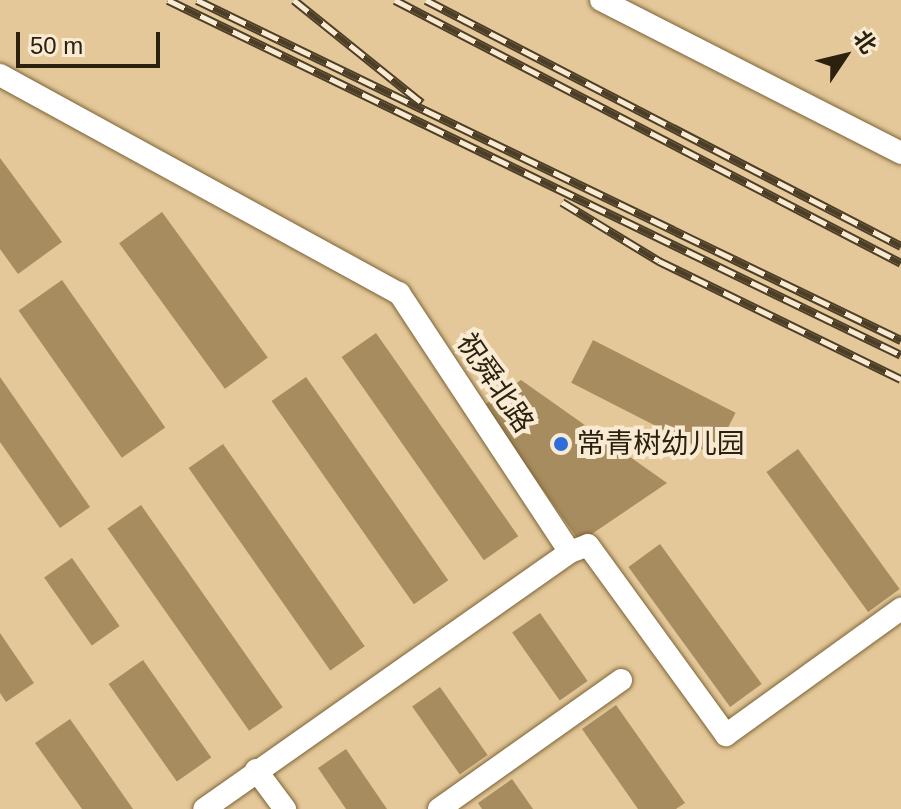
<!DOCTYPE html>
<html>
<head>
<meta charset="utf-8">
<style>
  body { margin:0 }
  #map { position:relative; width:901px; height:809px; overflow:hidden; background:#e4c899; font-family:Arial,"Noto Sans SC",sans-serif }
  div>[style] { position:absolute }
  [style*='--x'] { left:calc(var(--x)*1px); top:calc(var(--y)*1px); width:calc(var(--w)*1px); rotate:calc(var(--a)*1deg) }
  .building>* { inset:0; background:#a78c5f; transform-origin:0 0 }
  .roads { filter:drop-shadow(0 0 2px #7c6337) drop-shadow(0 0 2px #7c6337) }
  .minor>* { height:22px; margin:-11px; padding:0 11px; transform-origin:11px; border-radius:11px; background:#fff }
  .rail>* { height:9px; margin-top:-4.5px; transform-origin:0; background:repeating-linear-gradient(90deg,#f9ebd3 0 18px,#4d3f27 0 36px); box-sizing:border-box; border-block:2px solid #4d3f27 }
  .dots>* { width:22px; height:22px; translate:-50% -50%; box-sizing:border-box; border:4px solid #f9ebd3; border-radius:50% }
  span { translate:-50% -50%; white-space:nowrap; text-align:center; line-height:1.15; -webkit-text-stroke:8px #f9ebd3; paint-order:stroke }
  .street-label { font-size:28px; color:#2c210e }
  .poi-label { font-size:28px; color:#2c210e }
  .left { translate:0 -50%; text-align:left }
  .north { position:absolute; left:805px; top:16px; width:80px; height:80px; -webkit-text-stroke:6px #f9ebd3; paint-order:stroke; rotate:55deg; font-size:22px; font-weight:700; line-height:32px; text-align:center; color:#2c210e }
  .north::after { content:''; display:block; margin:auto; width:28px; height:36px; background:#2c210e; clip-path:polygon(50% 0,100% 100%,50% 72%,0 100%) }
  .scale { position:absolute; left:16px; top:32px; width:144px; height:36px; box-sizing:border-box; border:4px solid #2c210e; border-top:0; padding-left:10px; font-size:24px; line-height:28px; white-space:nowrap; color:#2c210e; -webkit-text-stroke:6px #f9ebd3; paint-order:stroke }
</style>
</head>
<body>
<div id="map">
  <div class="building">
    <i style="clip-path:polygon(0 158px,62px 242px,18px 274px,0 249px)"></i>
    <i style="left:162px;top:212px;width:180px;height:53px;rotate:54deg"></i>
    <i style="left:62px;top:280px;width:180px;height:53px;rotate:55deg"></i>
    <i style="left:376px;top:333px;width:248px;height:42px;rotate:55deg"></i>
    <i style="left:593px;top:340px;width:160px;height:48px;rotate:27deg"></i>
    <i style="clip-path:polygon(0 377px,90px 507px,60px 528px,0 442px)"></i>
    <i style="left:306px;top:377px;width:248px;height:42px;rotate:55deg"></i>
    <i style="clip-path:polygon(521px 380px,667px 483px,580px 542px,483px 406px)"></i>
    <i style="left:223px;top:444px;width:247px;height:42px;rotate:55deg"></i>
    <i style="left:798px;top:449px;width:173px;height:39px;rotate:54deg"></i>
    <i style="left:141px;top:505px;width:247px;height:41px;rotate:55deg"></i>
    <i style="left:660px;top:544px;width:173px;height:39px;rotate:54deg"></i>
    <i style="left:72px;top:558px;width:83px;height:34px;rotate:55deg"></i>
    <i style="left:540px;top:613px;width:83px;height:34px;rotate:55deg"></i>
    <i style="clip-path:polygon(0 633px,34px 683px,6px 702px,0 693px)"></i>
    <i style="left:143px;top:660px;width:119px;height:42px;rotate:55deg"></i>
    <i style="left:440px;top:687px;width:83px;height:34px;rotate:55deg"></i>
    <i style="clip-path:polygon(616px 705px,685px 803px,676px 809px,638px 809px,582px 729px)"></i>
    <i style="clip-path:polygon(70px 719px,133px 809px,82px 809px,35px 743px)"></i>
    <i style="clip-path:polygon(346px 749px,387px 809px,346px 809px,318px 768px)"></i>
    <i style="clip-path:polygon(512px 779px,533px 809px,482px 809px,478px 803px)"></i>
  </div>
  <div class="roads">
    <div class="minor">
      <i style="--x:601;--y:0;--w:337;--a:27"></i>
      <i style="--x:0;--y:75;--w:455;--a:28.7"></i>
      <i style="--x:399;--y:293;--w:310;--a:56.6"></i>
      <i style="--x:570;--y:552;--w:447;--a:144.9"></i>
      <i style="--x:570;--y:552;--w:19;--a:-21"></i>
      <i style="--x:588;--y:545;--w:235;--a:54"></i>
      <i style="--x:726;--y:735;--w:216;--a:-35.8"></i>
      <i style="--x:256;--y:770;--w:49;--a:53.4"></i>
      <i style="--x:439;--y:809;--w:223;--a:-35.3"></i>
    </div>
  </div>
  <div class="rail">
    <i style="--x:168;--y:0;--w:814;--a:25.84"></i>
    <i style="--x:197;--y:0;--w:782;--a:25.78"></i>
    <i style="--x:294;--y:0;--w:164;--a:38.8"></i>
    <i style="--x:395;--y:0;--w:570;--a:27.46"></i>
    <i style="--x:426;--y:0;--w:535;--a:27.38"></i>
    <i style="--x:562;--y:202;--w:114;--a:31.3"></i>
    <i style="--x:659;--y:261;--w:269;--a:26"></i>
  </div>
  <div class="dots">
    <i style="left:561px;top:444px;background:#2e6dda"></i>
  </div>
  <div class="street-label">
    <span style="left:495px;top:383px;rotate:56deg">祝舜北路</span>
  </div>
  <div class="poi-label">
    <span class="left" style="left:577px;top:444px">常青树幼儿园</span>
  </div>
  <div class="north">北</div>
  <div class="scale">50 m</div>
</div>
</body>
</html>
